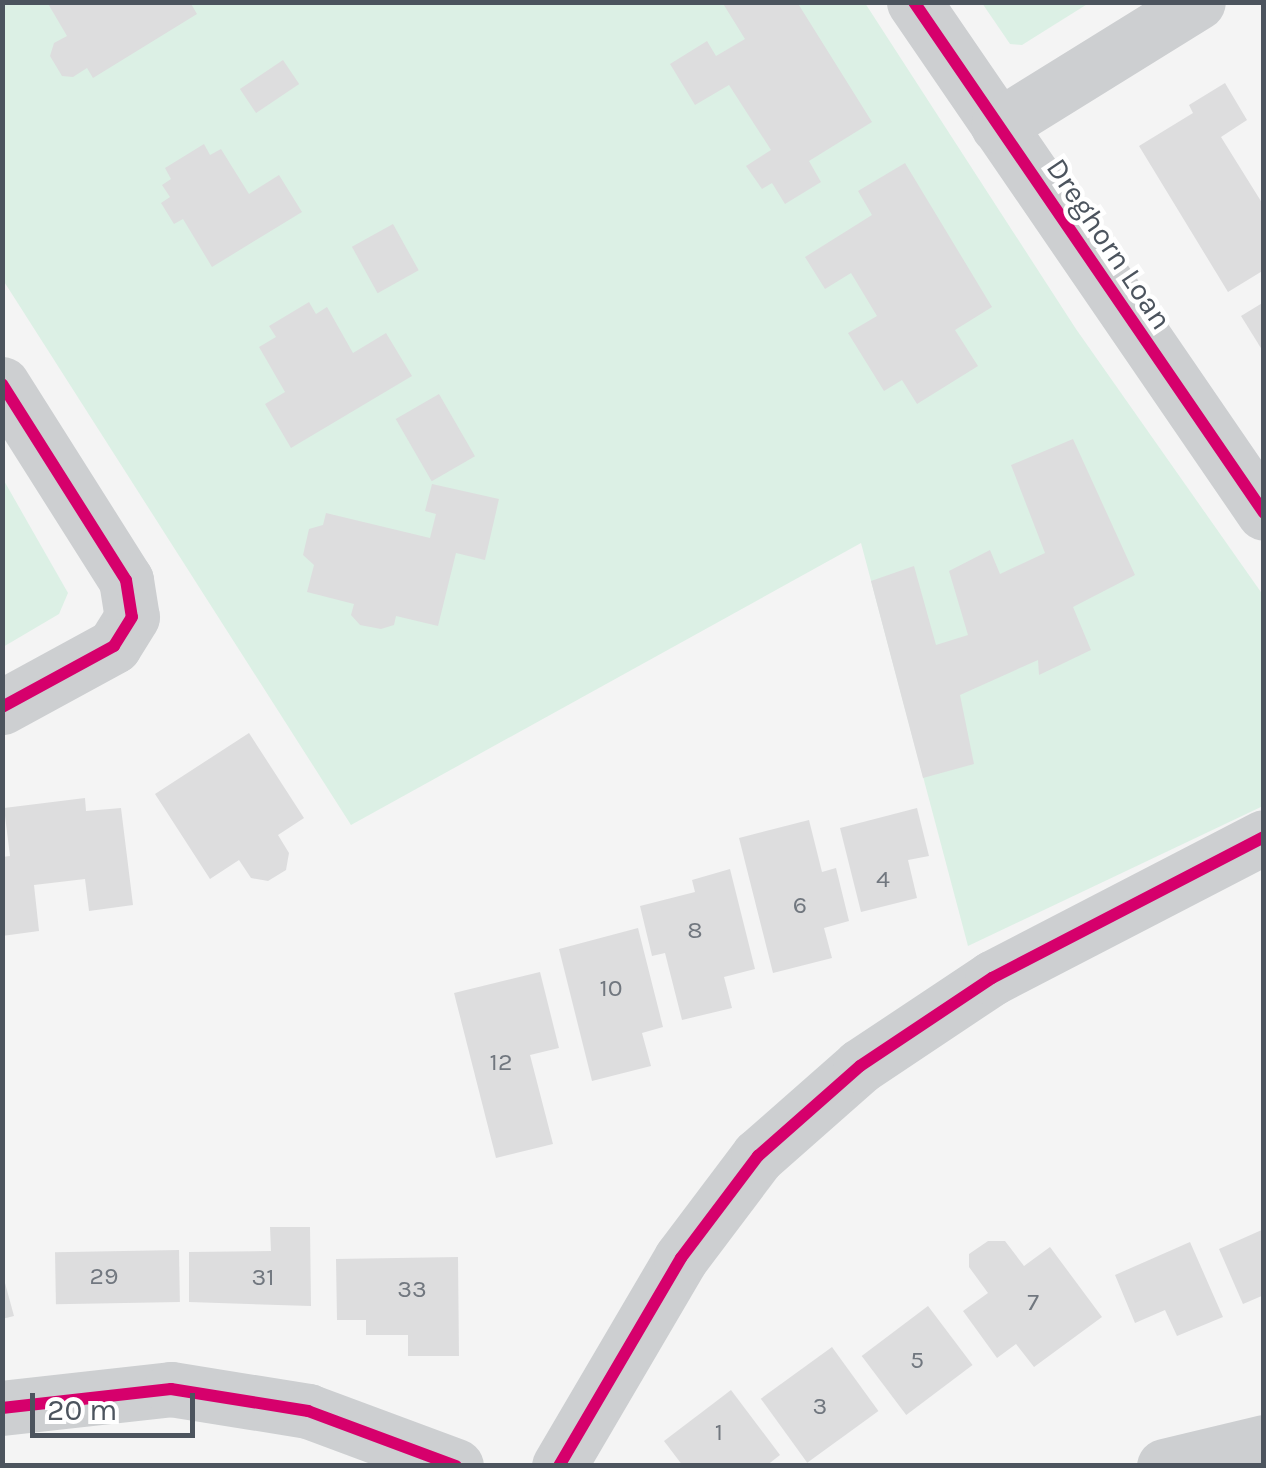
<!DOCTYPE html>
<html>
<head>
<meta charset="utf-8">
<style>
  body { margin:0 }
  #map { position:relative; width:1266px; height:1468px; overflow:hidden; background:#f4f4f4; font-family:Karla,sans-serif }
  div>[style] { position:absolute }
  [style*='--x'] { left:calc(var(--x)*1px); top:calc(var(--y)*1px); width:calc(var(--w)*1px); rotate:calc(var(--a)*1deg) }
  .green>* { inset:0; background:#dcf0e5 }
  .building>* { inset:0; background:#ddddde; transform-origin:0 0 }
  .minor>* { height:55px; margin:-27.5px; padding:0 27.5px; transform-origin:27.5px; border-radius:27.5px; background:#cdcfd1 }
  .cycleway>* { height:12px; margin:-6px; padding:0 6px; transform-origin:6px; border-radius:6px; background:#d6006c }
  span { translate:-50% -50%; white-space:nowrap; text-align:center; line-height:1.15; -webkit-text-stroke:9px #fff; paint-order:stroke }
  .number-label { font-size:25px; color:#71777f }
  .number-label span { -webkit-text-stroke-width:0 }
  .street-label { font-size:30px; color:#4c545e }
  .frame { position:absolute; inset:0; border:5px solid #4c545e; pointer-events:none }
  .scale { position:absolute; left:30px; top:1393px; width:165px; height:45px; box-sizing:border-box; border:5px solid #4c545e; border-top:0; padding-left:12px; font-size:30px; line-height:35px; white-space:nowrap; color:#4c545e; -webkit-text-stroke:8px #fff; paint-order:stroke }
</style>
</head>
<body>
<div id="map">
  <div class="green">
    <i style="clip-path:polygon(3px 3px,865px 3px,1076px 329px,1263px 595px,1263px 806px,968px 946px,861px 543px,351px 825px,3px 280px)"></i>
    <i style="clip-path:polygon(982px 3px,1089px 3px,1022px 45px,1010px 44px)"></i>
    <i style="clip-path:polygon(3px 479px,68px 593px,59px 614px,3px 647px)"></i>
  </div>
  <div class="building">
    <i style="clip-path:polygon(47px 2px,190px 2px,197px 14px,93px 78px,87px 68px,73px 77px,62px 76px,50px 56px,54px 43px,67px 36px)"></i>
    <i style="clip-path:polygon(722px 2px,797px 2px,872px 122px,809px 161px,821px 182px,785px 204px,772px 183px,762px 189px,746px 166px,771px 150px,729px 85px,695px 105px,670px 64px,707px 41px,716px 56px,745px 39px)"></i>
    <i style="left:283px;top:60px;width:29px;height:52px;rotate:56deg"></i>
    <i style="clip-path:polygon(1225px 83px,1247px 120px,1221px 137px,1264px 206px,1264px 270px,1228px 292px,1139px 146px,1193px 113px,1189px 105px)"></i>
    <i style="clip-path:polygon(204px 144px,210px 155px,221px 149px,249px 194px,279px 175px,302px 212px,212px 267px,183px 219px,174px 224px,161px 203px,170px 197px,162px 185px,171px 179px,165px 168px)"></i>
    <i style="clip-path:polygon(905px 163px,992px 307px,955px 330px,978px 366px,917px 404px,902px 380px,884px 391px,848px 333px,877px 316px,851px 273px,825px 289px,805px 257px,872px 215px,858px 191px)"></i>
    <i style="left:393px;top:224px;width:53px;height:47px;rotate:61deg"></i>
    <i style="clip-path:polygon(309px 302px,316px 314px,327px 307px,353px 353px,386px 333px,412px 376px,291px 448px,265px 404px,285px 392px,259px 347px,276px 337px,269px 326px)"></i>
    <i style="clip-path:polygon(1264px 302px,1264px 353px,1241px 316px)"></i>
    <i style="left:439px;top:394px;width:72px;height:50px;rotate:60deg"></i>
    <i style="clip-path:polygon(1073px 439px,1135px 575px,1073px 607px,1091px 650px,1039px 675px,1038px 660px,960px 695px,974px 764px,923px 778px,871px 581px,914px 566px,936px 645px,968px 635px,949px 571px,990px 550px,1000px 574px,1045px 553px,1011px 465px)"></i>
    <i style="clip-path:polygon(432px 484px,499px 499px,485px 560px,456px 553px,438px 626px,396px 616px,394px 625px,381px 629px,360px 625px,351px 615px,354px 604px,307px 592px,314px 565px,303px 555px,309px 529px,323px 525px,326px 513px,430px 538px,436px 514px,425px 511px)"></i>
    <i style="clip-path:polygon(249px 733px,304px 818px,278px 835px,289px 853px,286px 870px,268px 881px,251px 878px,239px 860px,210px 879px,155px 794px)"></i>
    <i style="clip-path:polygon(85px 798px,86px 811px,121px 808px,133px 905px,89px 911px,85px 879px,34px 885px,39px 931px,2px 936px,2px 857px,10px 856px,4px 808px)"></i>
    <i style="clip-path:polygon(917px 808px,929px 856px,908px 860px,917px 898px,861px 912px,840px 828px)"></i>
    <i style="clip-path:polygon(809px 820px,822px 872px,836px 868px,849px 921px,824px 928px,832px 958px,773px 973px,739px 838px)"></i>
    <i style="clip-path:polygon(730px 869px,755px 969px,724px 977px,732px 1008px,682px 1020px,665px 953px,652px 956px,640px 906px,695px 892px,692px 880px)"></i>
    <i style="clip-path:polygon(638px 928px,663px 1027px,642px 1033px,651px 1066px,592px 1081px,559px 949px)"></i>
    <i style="clip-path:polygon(540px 972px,559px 1048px,530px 1055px,553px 1144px,496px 1158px,454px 993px)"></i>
    <i style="clip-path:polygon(270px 1227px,310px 1227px,311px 1306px,189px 1302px,189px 1252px,271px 1251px)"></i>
    <i style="clip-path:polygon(1264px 1229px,1264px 1295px,1243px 1304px,1219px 1249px)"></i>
    <i style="clip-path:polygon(988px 1241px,1005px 1241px,1024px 1266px,1050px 1247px,1102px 1317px,1034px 1367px,1016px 1344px,997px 1358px,963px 1311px,988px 1293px,969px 1267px,969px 1254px)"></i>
    <i style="clip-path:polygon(1190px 1242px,1223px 1317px,1177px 1336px,1165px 1310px,1135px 1323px,1115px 1275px)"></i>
    <i style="left:179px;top:1250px;width:52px;height:124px;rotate:89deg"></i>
    <i style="clip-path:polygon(458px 1257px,459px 1356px,408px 1356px,408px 1335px,366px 1335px,366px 1320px,337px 1320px,336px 1259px)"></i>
    <i style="clip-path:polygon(2px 1272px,14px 1316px,2px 1319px)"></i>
    <i style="left:928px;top:1306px;width:74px;height:83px;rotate:53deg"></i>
    <i style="left:832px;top:1347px;width:79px;height:88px;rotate:54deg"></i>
    <i style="clip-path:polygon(731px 1390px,780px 1455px,766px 1466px,683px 1466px,664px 1441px)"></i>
  </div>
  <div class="minor">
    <i style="--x:914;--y:2;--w:619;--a:55.59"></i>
    <i style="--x:998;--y:126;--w:235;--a:-31.8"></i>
    <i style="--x:2;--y:384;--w:232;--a:57.7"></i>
    <i style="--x:126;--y:580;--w:37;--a:81"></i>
    <i style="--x:132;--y:617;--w:34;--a:122"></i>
    <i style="--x:114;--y:646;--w:128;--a:151.4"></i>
    <i style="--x:2;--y:1408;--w:170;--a:-6.4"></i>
    <i style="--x:171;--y:1389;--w:139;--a:9.1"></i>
    <i style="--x:308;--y:1411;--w:158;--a:20.4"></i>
    <i style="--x:559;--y:1466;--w:241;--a:-59.6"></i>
    <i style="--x:681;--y:1258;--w:128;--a:-53"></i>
    <i style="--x:758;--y:1156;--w:136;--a:-41.4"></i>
    <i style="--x:860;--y:1066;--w:159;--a:-33.7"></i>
    <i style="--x:992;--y:978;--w:306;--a:-27.4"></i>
    <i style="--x:1164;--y:1466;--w:103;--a:-13.5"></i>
  </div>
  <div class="cycleway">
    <i style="--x:914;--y:2;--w:619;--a:55.59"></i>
    <i style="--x:2;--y:384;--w:232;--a:57.7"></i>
    <i style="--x:126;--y:580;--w:37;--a:81"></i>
    <i style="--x:132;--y:617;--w:34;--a:122"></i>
    <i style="--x:114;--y:646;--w:128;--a:151.4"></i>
    <i style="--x:2;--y:1408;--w:170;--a:-6.4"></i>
    <i style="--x:171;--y:1389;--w:139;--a:9.1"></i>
    <i style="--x:308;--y:1411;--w:158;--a:20.4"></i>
    <i style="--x:559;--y:1466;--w:241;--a:-59.6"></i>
    <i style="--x:681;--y:1258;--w:128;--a:-53"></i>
    <i style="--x:758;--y:1156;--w:136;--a:-41.4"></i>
    <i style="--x:860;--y:1066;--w:159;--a:-33.7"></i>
    <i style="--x:992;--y:978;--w:306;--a:-27.4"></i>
  </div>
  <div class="number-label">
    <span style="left:883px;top:879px">4</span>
    <span style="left:800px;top:905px">6</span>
    <span style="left:695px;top:930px">8</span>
    <span style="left:611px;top:988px">10</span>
    <span style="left:501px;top:1062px">12</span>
    <span style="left:104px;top:1276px">29</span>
    <span style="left:263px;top:1277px">31</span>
    <span style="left:412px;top:1289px">33</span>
    <span style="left:1033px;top:1302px">7</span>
    <span style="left:917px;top:1360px">5</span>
    <span style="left:820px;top:1406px">3</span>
    <span style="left:719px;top:1432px">1</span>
  </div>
  <div class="street-label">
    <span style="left:1109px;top:244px;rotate:56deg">Dreghorn Loan</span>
  </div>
  <div class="frame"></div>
  <div class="scale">20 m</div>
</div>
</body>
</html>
